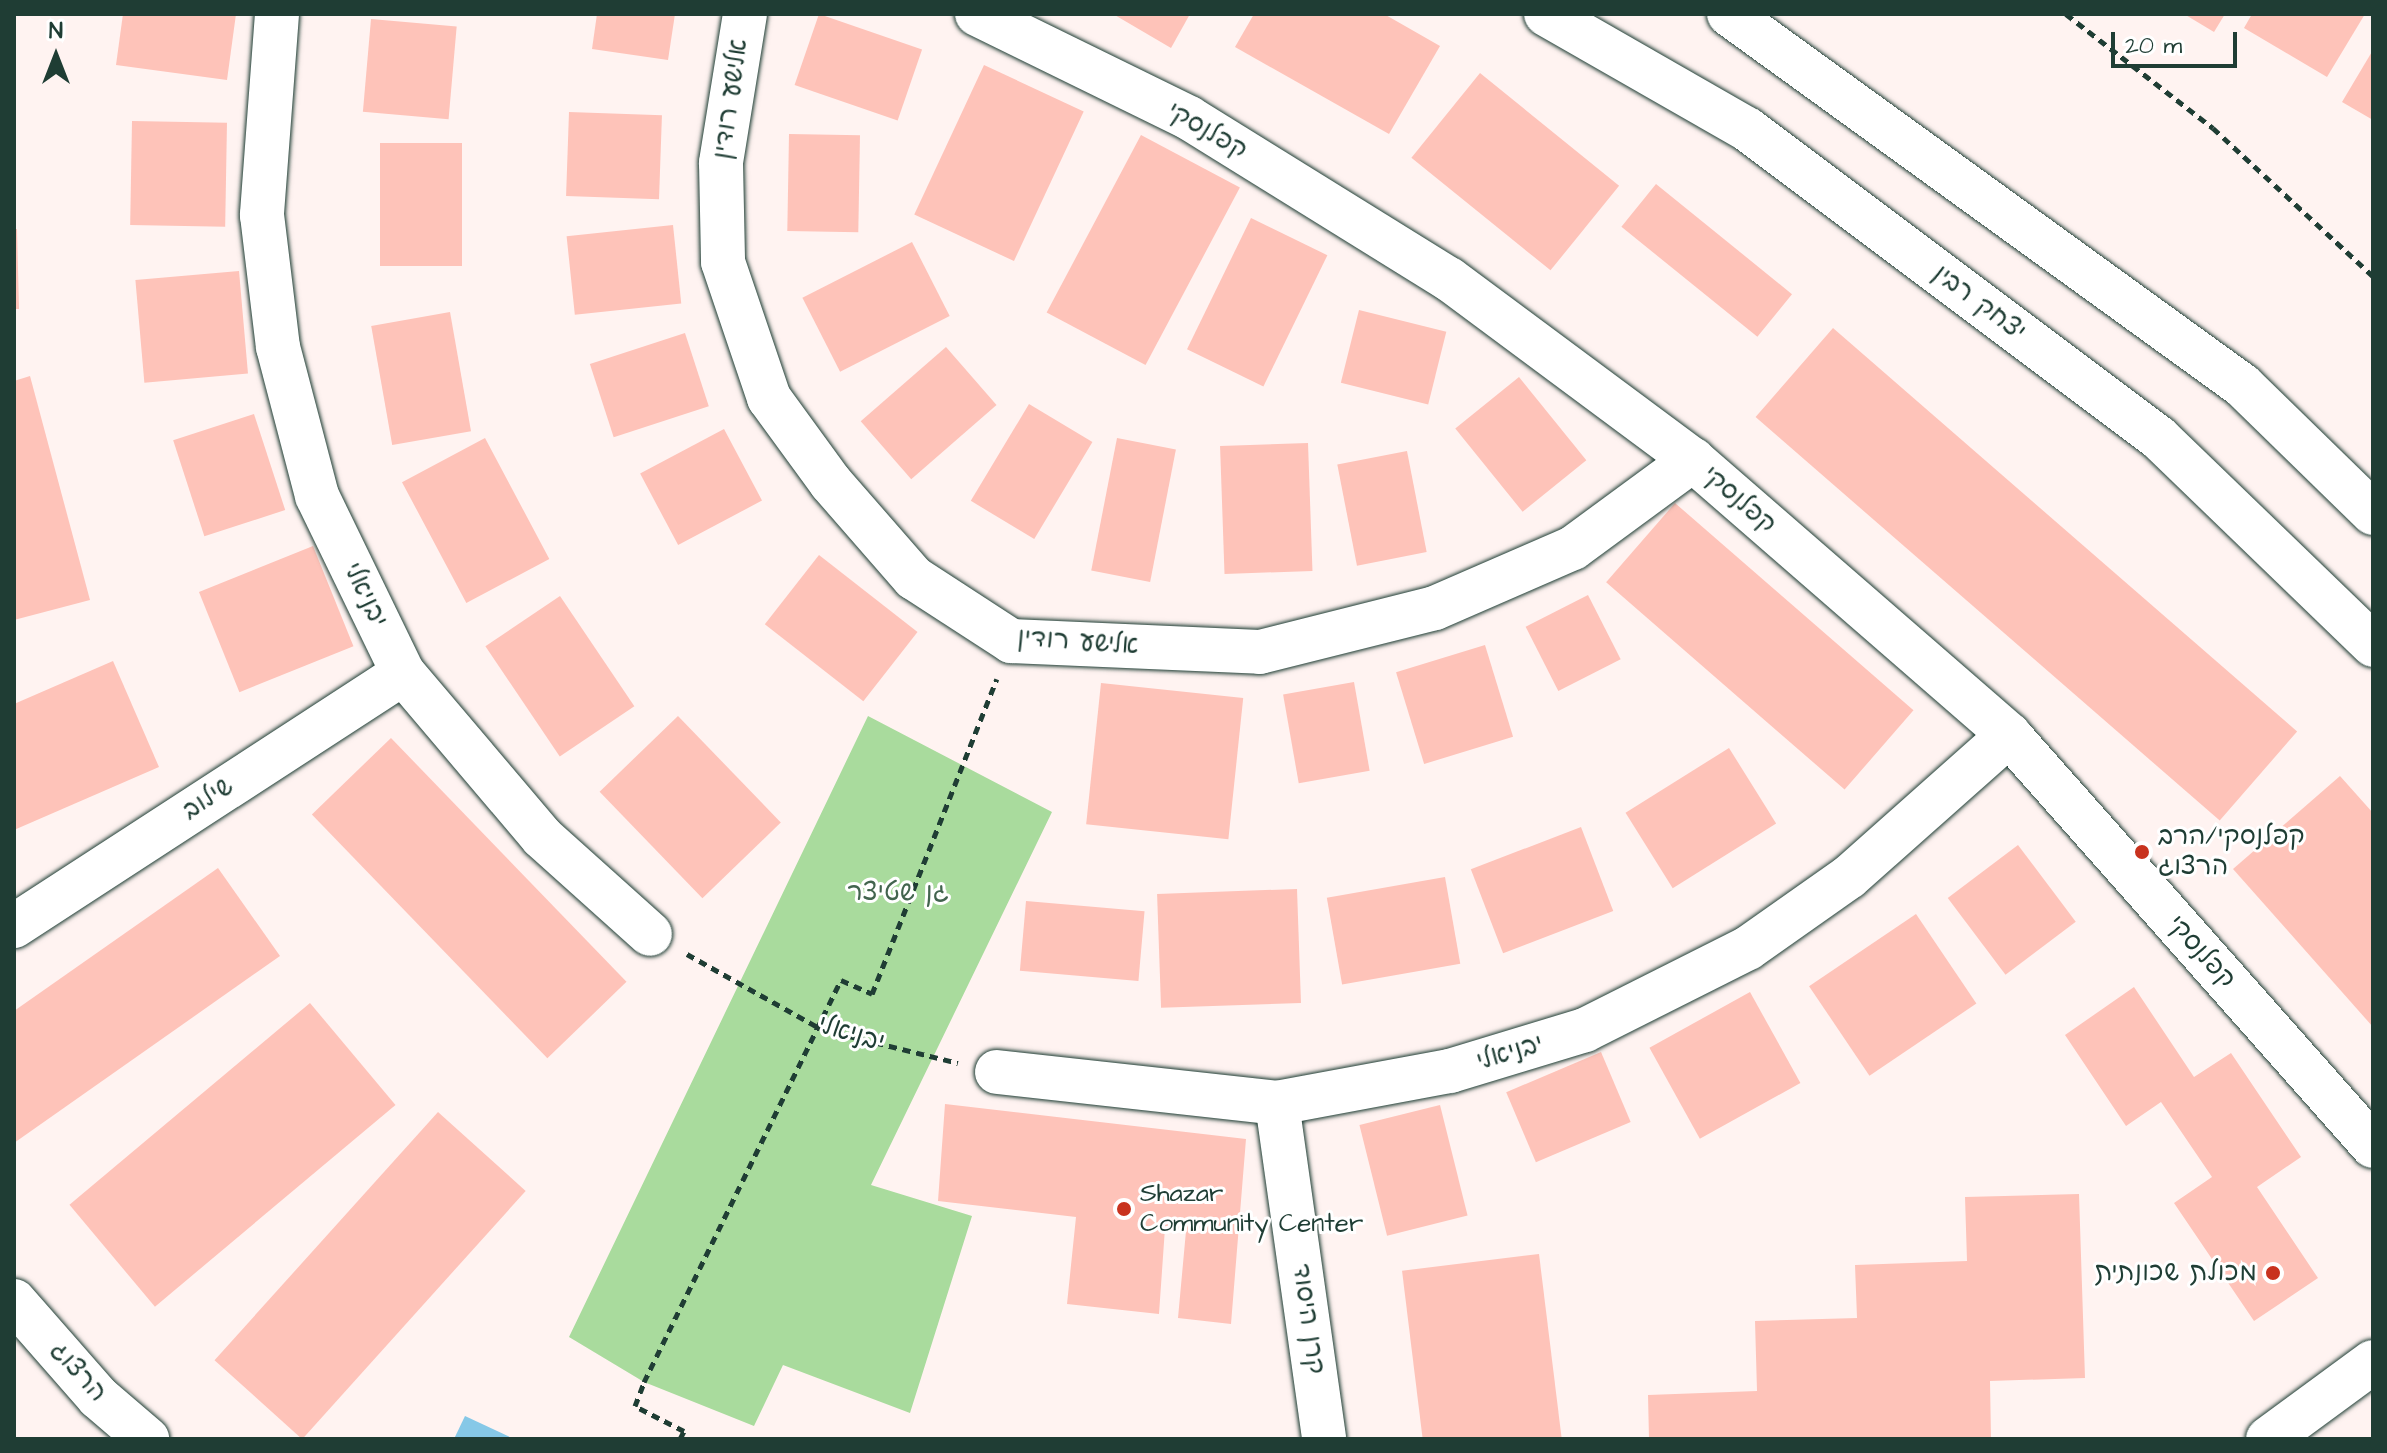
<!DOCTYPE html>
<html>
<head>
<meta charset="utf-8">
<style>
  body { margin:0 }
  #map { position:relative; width:2387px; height:1453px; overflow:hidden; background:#fff3f1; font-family:"Architects Daughter","Playpen Sans Hebrew",sans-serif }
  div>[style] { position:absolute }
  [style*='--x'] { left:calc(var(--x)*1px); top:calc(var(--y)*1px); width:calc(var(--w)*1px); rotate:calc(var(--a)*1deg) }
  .green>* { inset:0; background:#a9db9d }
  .water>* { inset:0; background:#86c8e7 }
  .building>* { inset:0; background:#fec3b9; transform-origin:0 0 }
  .path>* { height:5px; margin-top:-2.5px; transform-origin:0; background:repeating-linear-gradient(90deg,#1f3d34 0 8px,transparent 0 14px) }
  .roads { filter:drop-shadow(0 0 2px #1f3d34) drop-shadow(0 0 2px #1f3d34) }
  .street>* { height:44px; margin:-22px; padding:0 22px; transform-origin:22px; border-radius:22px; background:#fff }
  .secondary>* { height:44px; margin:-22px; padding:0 22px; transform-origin:22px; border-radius:22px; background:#fff }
  .dots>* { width:22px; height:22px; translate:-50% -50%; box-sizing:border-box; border:4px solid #fff; border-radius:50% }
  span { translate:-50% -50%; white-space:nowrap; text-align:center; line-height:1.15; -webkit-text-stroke:6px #fff; paint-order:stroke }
  .street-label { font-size:26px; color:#1f3d34 }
  .poi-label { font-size:26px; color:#1f3d34 }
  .left { translate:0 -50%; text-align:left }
  .right { translate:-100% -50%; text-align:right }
  .park-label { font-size:26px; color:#42644e }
  .frame { position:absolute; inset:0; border:16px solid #1f3d34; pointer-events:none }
  .north { position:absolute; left:16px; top:16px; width:80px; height:80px; -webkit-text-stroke:6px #fff; paint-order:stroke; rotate:0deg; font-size:22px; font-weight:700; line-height:32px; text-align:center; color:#1f3d34 }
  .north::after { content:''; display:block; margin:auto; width:28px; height:36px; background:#1f3d34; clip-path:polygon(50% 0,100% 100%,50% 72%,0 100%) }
  .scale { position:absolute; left:2111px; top:32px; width:126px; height:36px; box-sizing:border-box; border:4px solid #1f3d34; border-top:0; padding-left:10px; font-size:24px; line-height:28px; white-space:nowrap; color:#1f3d34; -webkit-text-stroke:6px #fff; paint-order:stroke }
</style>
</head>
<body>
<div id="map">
  <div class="green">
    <i style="clip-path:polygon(868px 716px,1052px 812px,871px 1185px,972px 1216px,910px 1413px,783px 1365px,754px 1426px,644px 1382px,569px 1337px)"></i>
  </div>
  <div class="water">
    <i style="clip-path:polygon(465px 1416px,514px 1439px,454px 1439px)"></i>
  </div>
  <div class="building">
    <i style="clip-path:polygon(123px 14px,236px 14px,227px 80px,116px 65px)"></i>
    <i style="clip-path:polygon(597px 14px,675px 14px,668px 60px,592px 49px)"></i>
    <i style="left:819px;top:14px;width:109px;height:75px;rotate:19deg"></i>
    <i style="clip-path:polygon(1113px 14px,1190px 14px,1171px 48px)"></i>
    <i style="clip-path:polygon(1254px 14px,1384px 14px,1440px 46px,1389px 134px,1235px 47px)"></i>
    <i style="clip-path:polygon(2184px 14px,2225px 14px,2214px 32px)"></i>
    <i style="clip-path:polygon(2252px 14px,2365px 14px,2327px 77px,2244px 28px)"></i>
    <i style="left:371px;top:19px;width:86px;height:93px;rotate:5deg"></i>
    <i style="clip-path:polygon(2373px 50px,2373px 120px,2342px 102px)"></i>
    <i style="left:984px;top:65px;width:110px;height:165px;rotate:25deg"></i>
    <i style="left:1480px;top:73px;width:179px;height:109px;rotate:39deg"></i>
    <i style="left:569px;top:112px;width:93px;height:84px;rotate:2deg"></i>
    <i style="left:132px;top:121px;width:95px;height:104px;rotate:1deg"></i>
    <i style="left:789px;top:134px;width:71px;height:97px;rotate:1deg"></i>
    <i style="left:1141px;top:135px;width:112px;height:201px;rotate:28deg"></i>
    <i style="left:380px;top:143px;width:82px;height:123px"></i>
    <i style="left:1656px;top:184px;width:175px;height:55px;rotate:39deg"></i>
    <i style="left:1251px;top:218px;width:85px;height:146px;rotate:26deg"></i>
    <i style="left:673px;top:225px;width:79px;height:107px;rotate:84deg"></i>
    <i style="clip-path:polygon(14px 229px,17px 229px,19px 309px,14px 309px)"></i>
    <i style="left:912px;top:242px;width:83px;height:123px;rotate:63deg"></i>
    <i style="left:239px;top:271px;width:103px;height:104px;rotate:85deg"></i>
    <i style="left:1359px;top:310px;width:90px;height:75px;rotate:14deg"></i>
    <i style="left:450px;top:312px;width:121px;height:80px;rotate:80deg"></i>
    <i style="left:1833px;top:328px;width:615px;height:118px;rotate:41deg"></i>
    <i style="left:685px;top:333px;width:77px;height:100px;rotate:72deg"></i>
    <i style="left:946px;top:347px;width:77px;height:113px;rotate:49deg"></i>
    <i style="clip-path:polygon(30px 376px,90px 600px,14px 620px,14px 381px)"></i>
    <i style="left:1519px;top:377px;width:107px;height:82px;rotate:51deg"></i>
    <i style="left:1029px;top:404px;width:74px;height:113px;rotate:31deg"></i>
    <i style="left:254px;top:414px;width:101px;height:85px;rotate:72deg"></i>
    <i style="left:724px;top:429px;width:81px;height:95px;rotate:62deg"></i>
    <i style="left:485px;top:438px;width:137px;height:94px;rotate:62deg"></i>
    <i style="left:1117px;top:438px;width:60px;height:135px;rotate:11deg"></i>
    <i style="left:1308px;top:443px;width:128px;height:88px;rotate:88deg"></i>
    <i style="left:1407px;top:451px;width:103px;height:71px;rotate:79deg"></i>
    <i style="left:1675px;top:503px;width:316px;height:105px;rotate:41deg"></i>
    <i style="left:313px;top:546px;width:108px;height:123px;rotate:68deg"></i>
    <i style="left:819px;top:555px;width:125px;height:88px;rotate:38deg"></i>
    <i style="left:1588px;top:595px;width:72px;height:70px;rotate:63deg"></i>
    <i style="left:560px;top:596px;width:133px;height:90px;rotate:56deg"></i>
    <i style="left:1485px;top:645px;width:96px;height:93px;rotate:73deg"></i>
    <i style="clip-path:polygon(113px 661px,159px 767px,14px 830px,14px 704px)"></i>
    <i style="left:1354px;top:682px;width:90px;height:72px;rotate:80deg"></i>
    <i style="left:1101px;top:683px;width:143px;height:142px;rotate:6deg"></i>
    <i style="left:678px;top:716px;width:148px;height:109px;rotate:46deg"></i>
    <i style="left:391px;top:738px;width:339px;height:110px;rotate:46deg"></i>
    <i style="left:1729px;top:748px;width:89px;height:122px;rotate:58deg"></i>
    <i style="clip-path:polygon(2340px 776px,2373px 813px,2373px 1027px,2233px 869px)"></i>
    <i style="left:1581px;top:827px;width:90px;height:118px;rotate:69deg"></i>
    <i style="left:2018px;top:845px;width:96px;height:88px;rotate:53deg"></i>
    <i style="clip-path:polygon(218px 868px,280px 956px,14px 1143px,14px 1011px)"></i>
    <i style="left:1445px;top:877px;width:88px;height:120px;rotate:80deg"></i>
    <i style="left:1297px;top:889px;width:114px;height:140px;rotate:88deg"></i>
    <i style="left:1026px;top:901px;width:119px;height:70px;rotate:5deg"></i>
    <i style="left:1916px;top:914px;width:108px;height:129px;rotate:56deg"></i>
    <i style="clip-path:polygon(2134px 987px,2194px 1077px,2231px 1053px,2301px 1157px,2257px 1187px,2318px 1278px,2254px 1321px,2174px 1203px,2212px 1177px,2161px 1102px,2126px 1126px,2065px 1035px)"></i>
    <i style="left:1750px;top:992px;width:104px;height:115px;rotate:61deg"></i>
    <i style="left:310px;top:1003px;width:133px;height:314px;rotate:50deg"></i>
    <i style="left:1601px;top:1052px;width:76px;height:103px;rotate:67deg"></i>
    <i style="clip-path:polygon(945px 1104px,1246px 1139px,1231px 1324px,1178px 1318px,1186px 1231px,1165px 1228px,1159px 1314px,1067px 1304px,1076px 1217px,938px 1201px)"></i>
    <i style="left:1440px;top:1105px;width:114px;height:83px;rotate:76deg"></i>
    <i style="left:438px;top:1112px;width:118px;height:334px;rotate:42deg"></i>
    <i style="clip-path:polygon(2079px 1194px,2085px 1378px,1990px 1381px,1991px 1439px,1649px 1439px,1648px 1395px,1757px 1391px,1755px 1321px,1857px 1318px,1855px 1265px,1967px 1261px,1965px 1197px)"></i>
    <i style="left:1539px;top:1254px;width:186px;height:138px;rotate:83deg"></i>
  </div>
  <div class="path">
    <i style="--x:2066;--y:14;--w:186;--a:37.8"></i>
    <i style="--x:2213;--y:128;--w:218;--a:42.8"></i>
    <i style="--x:687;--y:954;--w:154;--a:29.2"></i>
    <i style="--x:821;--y:1029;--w:141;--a:13.9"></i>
    <i style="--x:680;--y:1439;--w:9;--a:-63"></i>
    <i style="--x:684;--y:1431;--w:55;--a:-153"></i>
    <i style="--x:635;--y:1406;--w:26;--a:-69"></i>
    <i style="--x:644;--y:1382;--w:448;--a:-63.9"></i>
    <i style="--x:841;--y:980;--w:34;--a:24"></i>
    <i style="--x:872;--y:994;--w:339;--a:-68.4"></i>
  </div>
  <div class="roads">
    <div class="street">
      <i style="--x:277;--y:14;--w:202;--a:94.3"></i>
      <i style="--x:262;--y:215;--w:133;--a:83.1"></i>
      <i style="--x:278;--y:347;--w:154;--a:75.3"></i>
      <i style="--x:317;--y:496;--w:197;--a:64.1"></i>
      <i style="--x:403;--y:673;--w:215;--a:49.7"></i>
      <i style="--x:542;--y:837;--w:145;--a:41.9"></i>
      <i style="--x:745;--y:14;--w:151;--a:99.2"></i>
      <i style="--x:721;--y:163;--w:99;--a:88.8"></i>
      <i style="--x:723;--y:262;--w:144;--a:71.3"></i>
      <i style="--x:769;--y:398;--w:105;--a:53.9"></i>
      <i style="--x:831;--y:483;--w:126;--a:48.9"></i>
      <i style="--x:914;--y:578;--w:116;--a:33"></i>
      <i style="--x:1011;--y:641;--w:249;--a:2.5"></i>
      <i style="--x:1260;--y:652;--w:180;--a:-14.1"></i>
      <i style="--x:1435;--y:608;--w:150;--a:-23.5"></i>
      <i style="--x:1573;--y:548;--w:149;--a:-36.3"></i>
      <i style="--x:977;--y:14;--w:236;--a:26.1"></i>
      <i style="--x:1189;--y:118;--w:306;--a:31.8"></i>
      <i style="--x:1449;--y:279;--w:304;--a:36.6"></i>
      <i style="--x:1693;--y:460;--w:419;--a:41"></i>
      <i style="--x:2009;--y:735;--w:549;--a:48.47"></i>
      <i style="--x:14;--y:926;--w:464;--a:-33"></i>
      <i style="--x:997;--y:1072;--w:282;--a:6.3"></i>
      <i style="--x:1277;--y:1103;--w:176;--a:-10.5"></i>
      <i style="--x:1450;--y:1071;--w:141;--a:-16.9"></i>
      <i style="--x:1585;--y:1030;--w:182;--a:-26.7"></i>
      <i style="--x:1748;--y:948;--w:123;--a:-35.1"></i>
      <i style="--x:1849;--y:877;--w:214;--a:-41.6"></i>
      <i style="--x:1277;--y:1103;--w:339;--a:82"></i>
      <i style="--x:14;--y:1301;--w:128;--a:48.8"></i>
      <i style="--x:98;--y:1397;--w:65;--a:40.6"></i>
      <i style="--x:2268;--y:1439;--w:130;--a:-36.3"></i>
    </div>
    <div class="secondary">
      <i style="--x:1546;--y:14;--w:232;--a:29.8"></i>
      <i style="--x:1747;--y:129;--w:515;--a:36.87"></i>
      <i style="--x:2159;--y:438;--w:298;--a:44"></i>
      <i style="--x:1729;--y:14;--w:634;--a:35.89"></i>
      <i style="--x:2243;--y:386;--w:182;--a:44.3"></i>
    </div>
  </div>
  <div class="dots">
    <i style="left:2142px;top:852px;background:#c8321e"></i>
    <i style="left:1124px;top:1209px;background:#c8321e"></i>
    <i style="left:2273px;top:1273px;background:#c8321e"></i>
  </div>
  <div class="street-label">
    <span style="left:731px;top:99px;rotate:-82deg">אלישע רודין</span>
    <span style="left:1207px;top:131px;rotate:30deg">קפלנסקי</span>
    <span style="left:1979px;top:303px;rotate:37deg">יצחק רבין</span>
    <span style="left:1739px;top:500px;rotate:41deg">קפלנסקי</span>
    <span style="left:365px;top:595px;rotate:64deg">יבניאלי</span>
    <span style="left:1078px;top:642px;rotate:4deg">אלישע רודין</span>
    <span style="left:208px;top:799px;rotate:-33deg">שילוב</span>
    <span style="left:2201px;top:952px;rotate:48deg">קפלנסקי</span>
    <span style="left:851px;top:1034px;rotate:17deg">יבניאלי</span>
    <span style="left:1510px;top:1053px;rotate:-17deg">יבניאלי</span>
    <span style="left:1308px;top:1319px;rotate:82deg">קרן היסוד</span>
    <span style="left:78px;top:1372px;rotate:48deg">הרצוג</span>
  </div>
  <div class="poi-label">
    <span class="left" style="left:2158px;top:852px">קפלנסקי/הרב<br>הרצוג</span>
    <span class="left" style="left:1140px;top:1209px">Shazar<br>Community Center</span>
    <span class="right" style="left:2257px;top:1273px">מכולת שכונתית</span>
  </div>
  <div class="park-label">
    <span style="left:898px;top:893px">גן שטיצר</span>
  </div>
  <div class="frame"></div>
  <div class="north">N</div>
  <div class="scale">20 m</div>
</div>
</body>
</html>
